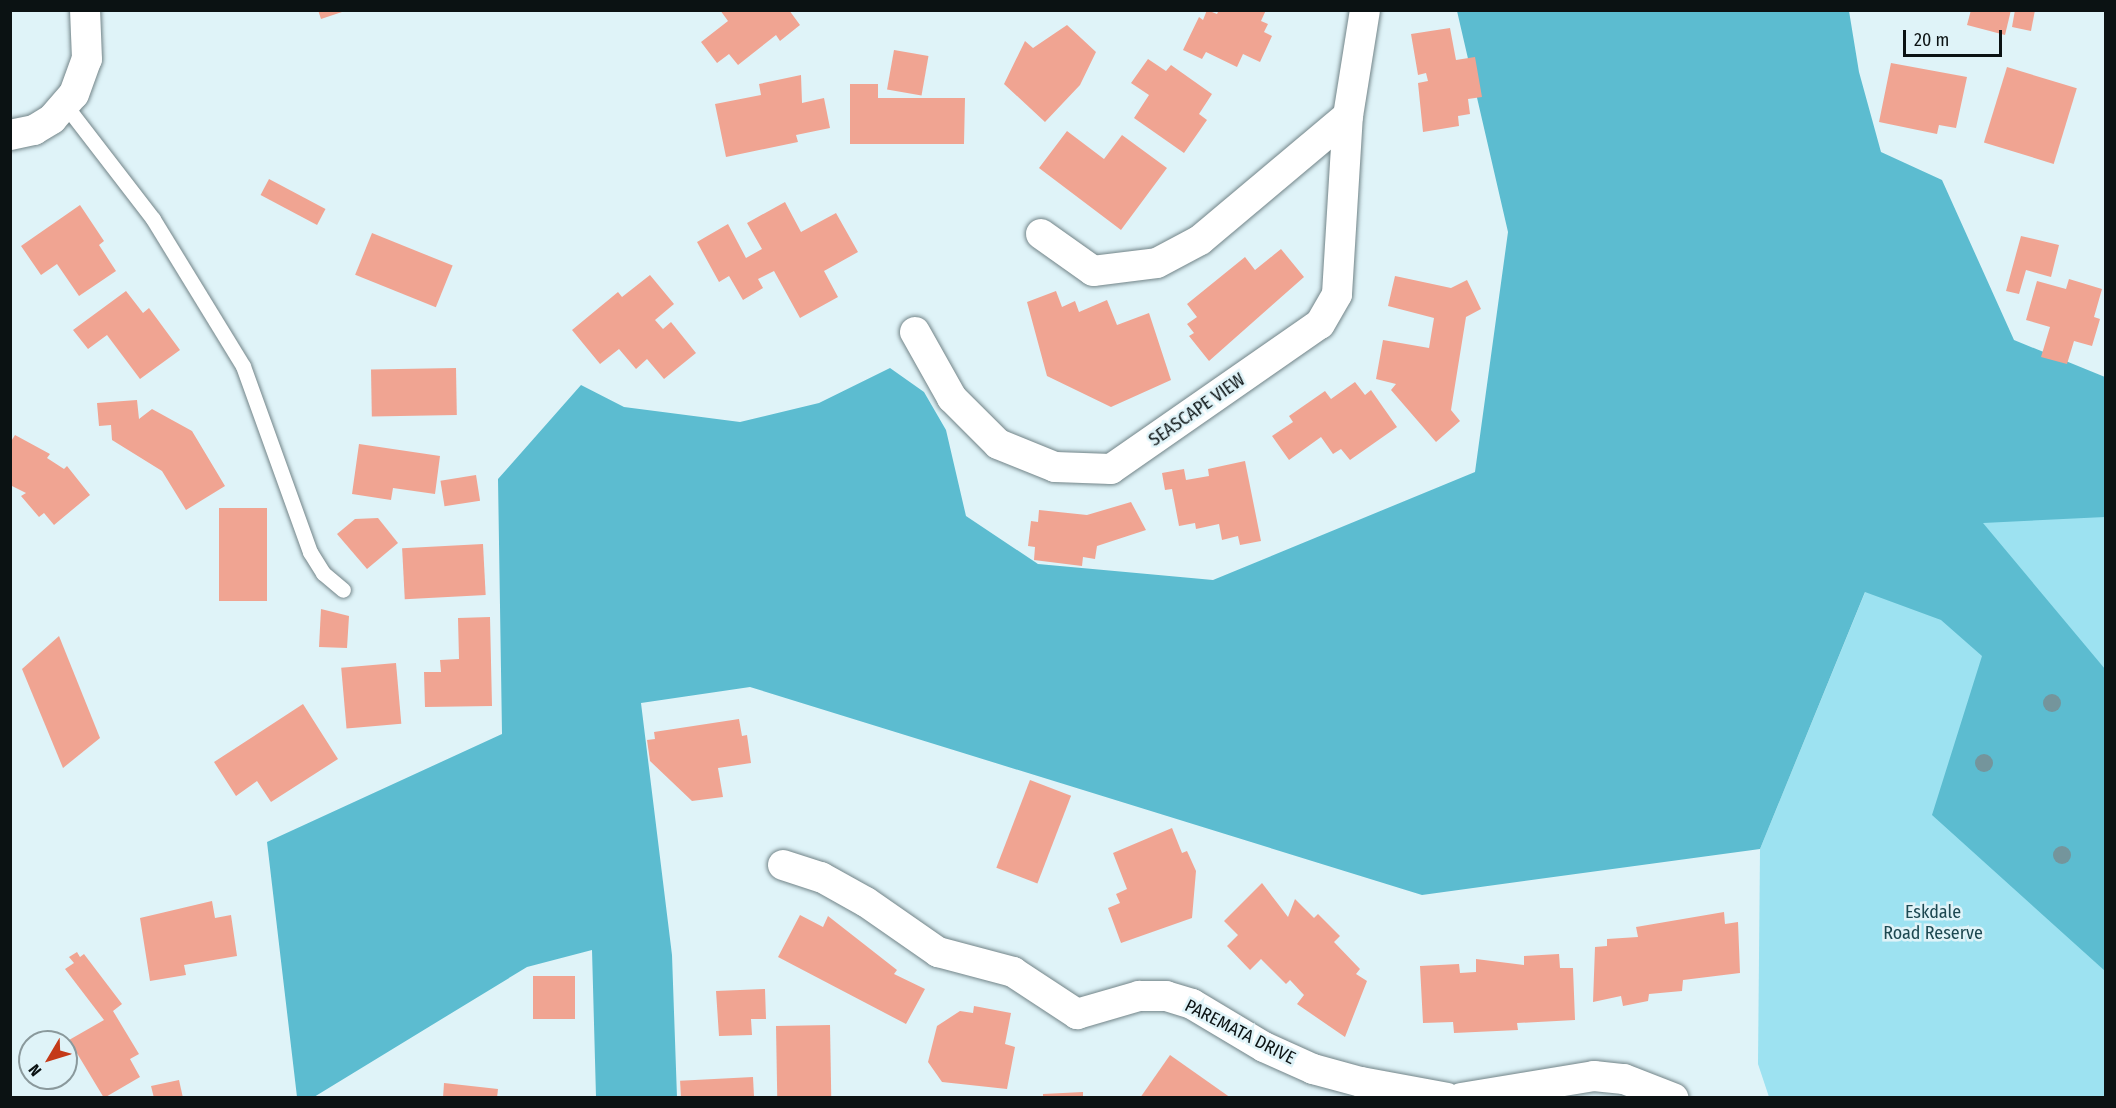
<!DOCTYPE html>
<html>
<head>
<meta charset="utf-8">
<style>
  body { margin:0 }
  #map { position:relative; width:2116px; height:1108px; overflow:hidden; background:#dff3f8; font-family:"Fira Sans Condensed",sans-serif }
  div>[style] { position:absolute }
  [style*='--x'] { left:calc(var(--x)*1px); top:calc(var(--y)*1px); width:calc(var(--w)*1px); rotate:calc(var(--a)*1deg) }
  .green>* { inset:0; background:#9de2f1 }
  .forest>* { inset:0; background:#5cbcd0 }
  .building>* { inset:0; background:#f0a492; transform-origin:0 0 }
  .roads { filter:drop-shadow(0 0 2px #728488) drop-shadow(0 0 2px #728488) }
  .service>* { height:15px; margin:-7.5px; padding:0 7.5px; transform-origin:7.5px; border-radius:7.5px; background:#fff }
  .minor>* { height:30px; margin:-15px; padding:0 15px; transform-origin:15px; border-radius:15px; background:#fff }
  .trees>* { width:18px; height:18px; margin:-9px; border-radius:50%; background:#74959c }
  span { translate:-50% -50%; white-space:nowrap; text-align:center; line-height:1.15; -webkit-text-stroke:5px #dff3f8; paint-order:stroke }
  .street-label { font-size:18px; color:#0b1213 }
  .park-label { font-size:18px; color:#1d4851 }
  .frame { position:absolute; inset:0; border:12px solid #0b1213; pointer-events:none }
  .north { position:absolute; left:18px; top:1030px; width:60px; height:60px; box-sizing:border-box; background:#dff3f8; border:2px solid #8a999c; border-radius:50%; rotate:232deg; font-size:16px; font-weight:700; line-height:24px; text-align:center; color:#0b1213 }
  .north::after { content:''; display:block; margin:auto; width:21px; height:27px; background:#c43a19; clip-path:polygon(50% 0,100% 100%,50% 72%,0 100%) }
  .scale { position:absolute; left:1903px; top:30px; width:99px; height:27px; box-sizing:border-box; border:3px solid #0b1213; border-top:0; padding-left:8px; font-size:18px; line-height:21px; white-space:nowrap; color:#0b1213; -webkit-text-stroke:4px #dff3f8; paint-order:stroke }
</style>
</head>
<body>
<div id="map">
  <div class="green">
    <i style="clip-path:polygon(2105px 439px,2105px 1097px,1769px 1097px,1758px 1064px,1760px 849px,1893px 524px)"></i>
  </div>
  <div class="forest">
    <i style="clip-path:polygon(1457px 11px,1849px 11px,1859px 72px,1881px 152px,1942px 180px,2014px 340px,2105px 377px,2105px 517px,1983px 523px,2105px 669px,2105px 971px,1932px 815px,1982px 656px,1941px 620px,1865px 592px,1760px 849px,1422px 895px,750px 687px,641px 703px,672px 955px,677px 1097px,596px 1097px,592px 950px,527px 967px,314px 1097px,297px 1097px,267px 842px,502px 734px,498px 479px,581px 385px,624px 407px,740px 422px,819px 403px,890px 368px,924px 392px,946px 430px,966px 516px,1038px 564px,1213px 580px,1475px 472px,1508px 232px)"></i>
  </div>
  <div class="building">
    <i style="clip-path:polygon(318px 10px,345px 10px,345px 11px,321px 19px)"></i>
    <i style="clip-path:polygon(720px 10px,789px 10px,800px 25px,780px 41px,776px 35px,738px 65px,729px 54px,717px 63px,701px 42px,728px 21px)"></i>
    <i style="clip-path:polygon(1207px 10px,1217px 14px,1219px 10px,1266px 10px,1261px 21px,1268px 24px,1264px 32px,1272px 36px,1260px 62px,1243px 54px,1237px 67px,1206px 52px,1202px 59px,1183px 50px,1199px 17px,1203px 20px)"></i>
    <i style="clip-path:polygon(1971px 10px,2011px 10px,2005px 35px,1967px 25px)"></i>
    <i style="clip-path:polygon(2015px 10px,2035px 10px,2031px 31px,2012px 27px)"></i>
    <i style="clip-path:polygon(1067px 25px,1096px 52px,1080px 85px,1045px 122px,1004px 84px,1025px 41px,1033px 48px)"></i>
    <i style="clip-path:polygon(1450px 28px,1456px 60px,1475px 57px,1482px 97px,1468px 99px,1470px 114px,1458px 116px,1459px 126px,1423px 132px,1418px 83px,1428px 81px,1426px 73px,1418px 75px,1411px 34px)"></i>
    <i style="left:894px;top:50px;width:35px;height:40px;rotate:10deg"></i>
    <i style="clip-path:polygon(1148px 59px,1166px 71px,1171px 65px,1212px 94px,1199px 114px,1207px 120px,1184px 153px,1134px 118px,1149px 95px,1131px 83px)"></i>
    <i style="clip-path:polygon(1891px 63px,1967px 77px,1956px 128px,1939px 125px,1937px 134px,1879px 122px)"></i>
    <i style="left:2007px;top:67px;width:73px;height:79px;rotate:17deg"></i>
    <i style="clip-path:polygon(801px 75px,802px 103px,824px 98px,830px 128px,796px 135px,798px 142px,726px 157px,715px 104px,761px 95px,759px 84px)"></i>
    <i style="clip-path:polygon(850px 84px,878px 84px,878px 98px,965px 98px,964px 144px,850px 144px)"></i>
    <i style="clip-path:polygon(1067px 131px,1104px 159px,1122px 135px,1167px 168px,1121px 230px,1039px 168px)"></i>
    <i style="left:269px;top:179px;width:64px;height:18px;rotate:28deg"></i>
    <i style="clip-path:polygon(785px 202px,801px 232px,836px 213px,858px 252px,824px 271px,838px 297px,800px 318px,774px 271px,758px 279px,763px 288px,743px 300px,729px 276px,719px 282px,697px 242px,728px 224px,746px 258px,762px 249px,747px 223px)"></i>
    <i style="clip-path:polygon(80px 205px,104px 241px,99px 245px,116px 271px,79px 296px,57px 264px,41px 275px,21px 246px)"></i>
    <i style="left:372px;top:233px;width:87px;height:45px;rotate:22deg"></i>
    <i style="clip-path:polygon(2021px 236px,2059px 245px,2051px 277px,2026px 270px,2019px 294px,2006px 291px)"></i>
    <i style="clip-path:polygon(1281px 249px,1304px 277px,1209px 361px,1189px 336px,1194px 333px,1187px 324px,1197px 317px,1187px 304px,1245px 257px,1255px 270px)"></i>
    <i style="clip-path:polygon(650px 275px,674px 304px,655px 320px,663px 329px,671px 322px,696px 353px,664px 379px,647px 359px,636px 369px,619px 349px,600px 364px,572px 330px,618px 292px,622px 297px)"></i>
    <i style="clip-path:polygon(1395px 276px,1451px 288px,1467px 280px,1481px 309px,1466px 317px,1451px 410px,1460px 421px,1436px 442px,1391px 390px,1396px 384px,1376px 379px,1383px 340px,1429px 348px,1434px 318px,1388px 306px)"></i>
    <i style="clip-path:polygon(2069px 279px,2102px 289px,2094px 317px,2100px 319px,2092px 346px,2074px 341px,2067px 364px,2041px 357px,2050px 327px,2026px 320px,2037px 281px,2066px 289px)"></i>
    <i style="clip-path:polygon(126px 291px,143px 313px,149px 308px,180px 350px,140px 379px,107px 335px,88px 349px,73px 330px)"></i>
    <i style="clip-path:polygon(1056px 291px,1062px 307px,1075px 301px,1079px 312px,1107px 300px,1117px 325px,1149px 313px,1171px 380px,1111px 407px,1047px 376px,1027px 302px)"></i>
    <i style="left:456px;top:368px;width:47px;height:85px;rotate:89deg"></i>
    <i style="clip-path:polygon(1355px 382px,1365px 395px,1371px 390px,1397px 427px,1350px 460px,1341px 449px,1333px 454px,1321px 437px,1289px 460px,1272px 436px,1293px 422px,1289px 416px,1325px 391px,1331px 399px)"></i>
    <i style="clip-path:polygon(137px 400px,139px 419px,152px 409px,192px 431px,225px 486px,186px 510px,162px 471px,112px 440px,111px 425px,99px 426px,97px 403px)"></i>
    <i style="clip-path:polygon(15px 435px,50px 454px,47px 458px,64px 469px,67px 466px,90px 495px,54px 525px,44px 513px,39px 517px,21px 496px,26px 493px,10px 485px,10px 443px)"></i>
    <i style="clip-path:polygon(359px 444px,440px 456px,435px 494px,393px 488px,391px 500px,352px 494px)"></i>
    <i style="clip-path:polygon(1245px 461px,1261px 541px,1240px 545px,1238px 536px,1222px 540px,1219px 524px,1196px 529px,1195px 523px,1179px 526px,1172px 489px,1165px 490px,1162px 473px,1184px 469px,1186px 480px,1209px 476px,1208px 469px)"></i>
    <i style="left:476px;top:475px;width:26px;height:36px;rotate:81deg"></i>
    <i style="clip-path:polygon(1131px 502px,1146px 530px,1097px 546px,1095px 559px,1083px 557px,1082px 566px,1034px 560px,1035px 547px,1028px 546px,1031px 521px,1038px 522px,1039px 510px,1087px 515px)"></i>
    <i style="left:219px;top:508px;width:48px;height:93px"></i>
    <i style="clip-path:polygon(378px 518px,398px 543px,367px 569px,337px 534px,355px 519px)"></i>
    <i style="left:483px;top:544px;width:51px;height:81px;rotate:87deg"></i>
    <i style="clip-path:polygon(321px 609px,349px 616px,347px 648px,319px 647px)"></i>
    <i style="clip-path:polygon(490px 617px,492px 706px,425px 707px,424px 672px,441px 672px,440px 660px,459px 659px,458px 618px)"></i>
    <i style="clip-path:polygon(59px 636px,100px 738px,63px 768px,22px 669px)"></i>
    <i style="left:396px;top:663px;width:61px;height:55px;rotate:85deg"></i>
    <i style="clip-path:polygon(303px 704px,338px 759px,271px 802px,257px 781px,236px 796px,214px 762px)"></i>
    <i style="clip-path:polygon(739px 719px,742px 736px,747px 735px,751px 763px,718px 768px,723px 797px,692px 801px,650px 761px,647px 740px,655px 739px,654px 732px)"></i>
    <i style="left:1030px;top:780px;width:44px;height:94px;rotate:21deg"></i>
    <i style="clip-path:polygon(1172px 828px,1182px 853px,1187px 851px,1196px 871px,1192px 918px,1121px 943px,1108px 908px,1120px 903px,1116px 894px,1127px 889px,1113px 853px)"></i>
    <i style="clip-path:polygon(1262px 883px,1288px 917px,1295px 899px,1314px 918px,1318px 914px,1340px 936px,1334px 942px,1360px 969px,1356px 974px,1367px 981px,1345px 1037px,1297px 1004px,1304px 995px,1290px 980px,1286px 984px,1261px 959px,1250px 970px,1227px 946px,1238px 935px,1224px 921px)"></i>
    <i style="clip-path:polygon(212px 901px,215px 918px,231px 915px,237px 956px,184px 965px,186px 975px,150px 981px,140px 918px)"></i>
    <i style="clip-path:polygon(1724px 912px,1725px 924px,1738px 922px,1740px 973px,1683px 980px,1682px 991px,1649px 994px,1648px 1001px,1623px 1006px,1621px 996px,1593px 1002px,1595px 947px,1607px 946px,1607px 939px,1638px 937px,1636px 927px)"></i>
    <i style="clip-path:polygon(800px 915px,823px 927px,828px 916px,897px 970px,894px 974px,925px 989px,906px 1024px,778px 957px)"></i>
    <i style="clip-path:polygon(77px 952px,80px 957px,84px 954px,122px 1004px,113px 1011px,139px 1054px,130px 1059px,140px 1077px,104px 1098px,69px 1040px,104px 1020px,65px 969px,74px 963px,69px 957px)"></i>
    <i style="clip-path:polygon(1559px 954px,1560px 968px,1573px 968px,1575px 1020px,1517px 1023px,1518px 1030px,1454px 1033px,1453px 1022px,1423px 1023px,1420px 966px,1459px 964px,1460px 973px,1476px 972px,1476px 959px,1524px 965px,1524px 956px)"></i>
    <i style="left:533px;top:976px;width:42px;height:43px"></i>
    <i style="clip-path:polygon(765px 989px,766px 1019px,751px 1019px,752px 1035px,719px 1036px,716px 991px)"></i>
    <i style="clip-path:polygon(974px 1006px,1011px 1013px,1005px 1044px,1015px 1047px,1007px 1089px,942px 1082px,928px 1062px,937px 1026px,960px 1011px,973px 1013px)"></i>
    <i style="left:830px;top:1025px;width:73px;height:54px;rotate:89deg"></i>
    <i style="clip-path:polygon(1170px 1055px,1231px 1098px,1140px 1098px)"></i>
    <i style="left:753px;top:1077px;width:21px;height:73px;rotate:87deg"></i>
    <i style="clip-path:polygon(179px 1080px,183px 1098px,154px 1098px,151px 1086px)"></i>
    <i style="clip-path:polygon(444px 1083px,498px 1089px,497px 1098px,443px 1098px)"></i>
    <i style="clip-path:polygon(1083px 1092px,1083px 1098px,1043px 1098px,1043px 1094px)"></i>
  </div>
  <div class="roads">
    <div class="service">
      <i style="--x:66;--y:106;--w:143;--a:52.4"></i>
      <i style="--x:153;--y:219;--w:172;--a:58.5"></i>
      <i style="--x:243;--y:366;--w:198;--a:70.2"></i>
      <i style="--x:310;--y:552;--w:25;--a:58"></i>
      <i style="--x:323;--y:573;--w:26;--a:40"></i>
    </div>
    <div class="minor">
      <i style="--x:10;--y:135;--w:25;--a:-12"></i>
      <i style="--x:34;--y:130;--w:21;--a:-31"></i>
      <i style="--x:52;--y:119;--w:33;--a:-49"></i>
      <i style="--x:74;--y:94;--w:37;--a:-70"></i>
      <i style="--x:87;--y:59;--w:49;--a:-92.3"></i>
      <i style="--x:1041;--y:234;--w:64;--a:35.4"></i>
      <i style="--x:1093;--y:271;--w:64;--a:-7.1"></i>
      <i style="--x:1157;--y:263;--w:49;--a:-28.1"></i>
      <i style="--x:1200;--y:240;--w:193;--a:-40"></i>
      <i style="--x:1348;--y:116;--w:107;--a:-80.9"></i>
      <i style="--x:915;--y:332;--w:76;--a:60.7"></i>
      <i style="--x:952;--y:398;--w:65;--a:45"></i>
      <i style="--x:998;--y:444;--w:61;--a:22"></i>
      <i style="--x:1055;--y:467;--w:56;--a:2"></i>
      <i style="--x:1111;--y:469;--w:254;--a:-34.8"></i>
      <i style="--x:1320;--y:324;--w:34;--a:-60"></i>
      <i style="--x:1337;--y:294;--w:178;--a:-86.5"></i>
      <i style="--x:783;--y:865;--w:40;--a:18"></i>
      <i style="--x:821;--y:877;--w:51;--a:29.1"></i>
      <i style="--x:866;--y:902;--w:88;--a:34.8"></i>
      <i style="--x:938;--y:952;--w:78;--a:14.9"></i>
      <i style="--x:1013;--y:972;--w:77;--a:33.3"></i>
      <i style="--x:1077;--y:1014;--w:65;--a:-16.2"></i>
      <i style="--x:1139;--y:996;--w:27;--a:0"></i>
      <i style="--x:1166;--y:996;--w:27;--a:17"></i>
      <i style="--x:1192;--y:1004;--w:84;--a:30.8"></i>
      <i style="--x:1264;--y:1047;--w:54;--a:24.2"></i>
      <i style="--x:1313;--y:1069;--w:50;--a:15.2"></i>
      <i style="--x:1361;--y:1082;--w:87;--a:10.5"></i>
      <i style="--x:1461;--y:1098;--w:135;--a:-9.4"></i>
      <i style="--x:1594;--y:1076;--w:30;--a:6"></i>
      <i style="--x:1624;--y:1079;--w:53;--a:21.2"></i>
    </div>
  </div>
  <div class="trees">
    <i style="left:2052px;top:703px"></i>
    <i style="left:1984px;top:763px"></i>
    <i style="left:2062px;top:855px"></i>
  </div>
  <div class="street-label">
    <span style="left:1197px;top:410px;rotate:-35deg">SEASCAPE VIEW</span>
    <span style="left:1240px;top:1032px;rotate:27deg">PAREMATA DRIVE</span>
  </div>
  <div class="park-label">
    <span style="left:1933px;top:923px">Eskdale<br>Road Reserve</span>
  </div>
  <div class="frame"></div>
  <div class="north">N</div>
  <div class="scale">20 m</div>
</div>
</body>
</html>
